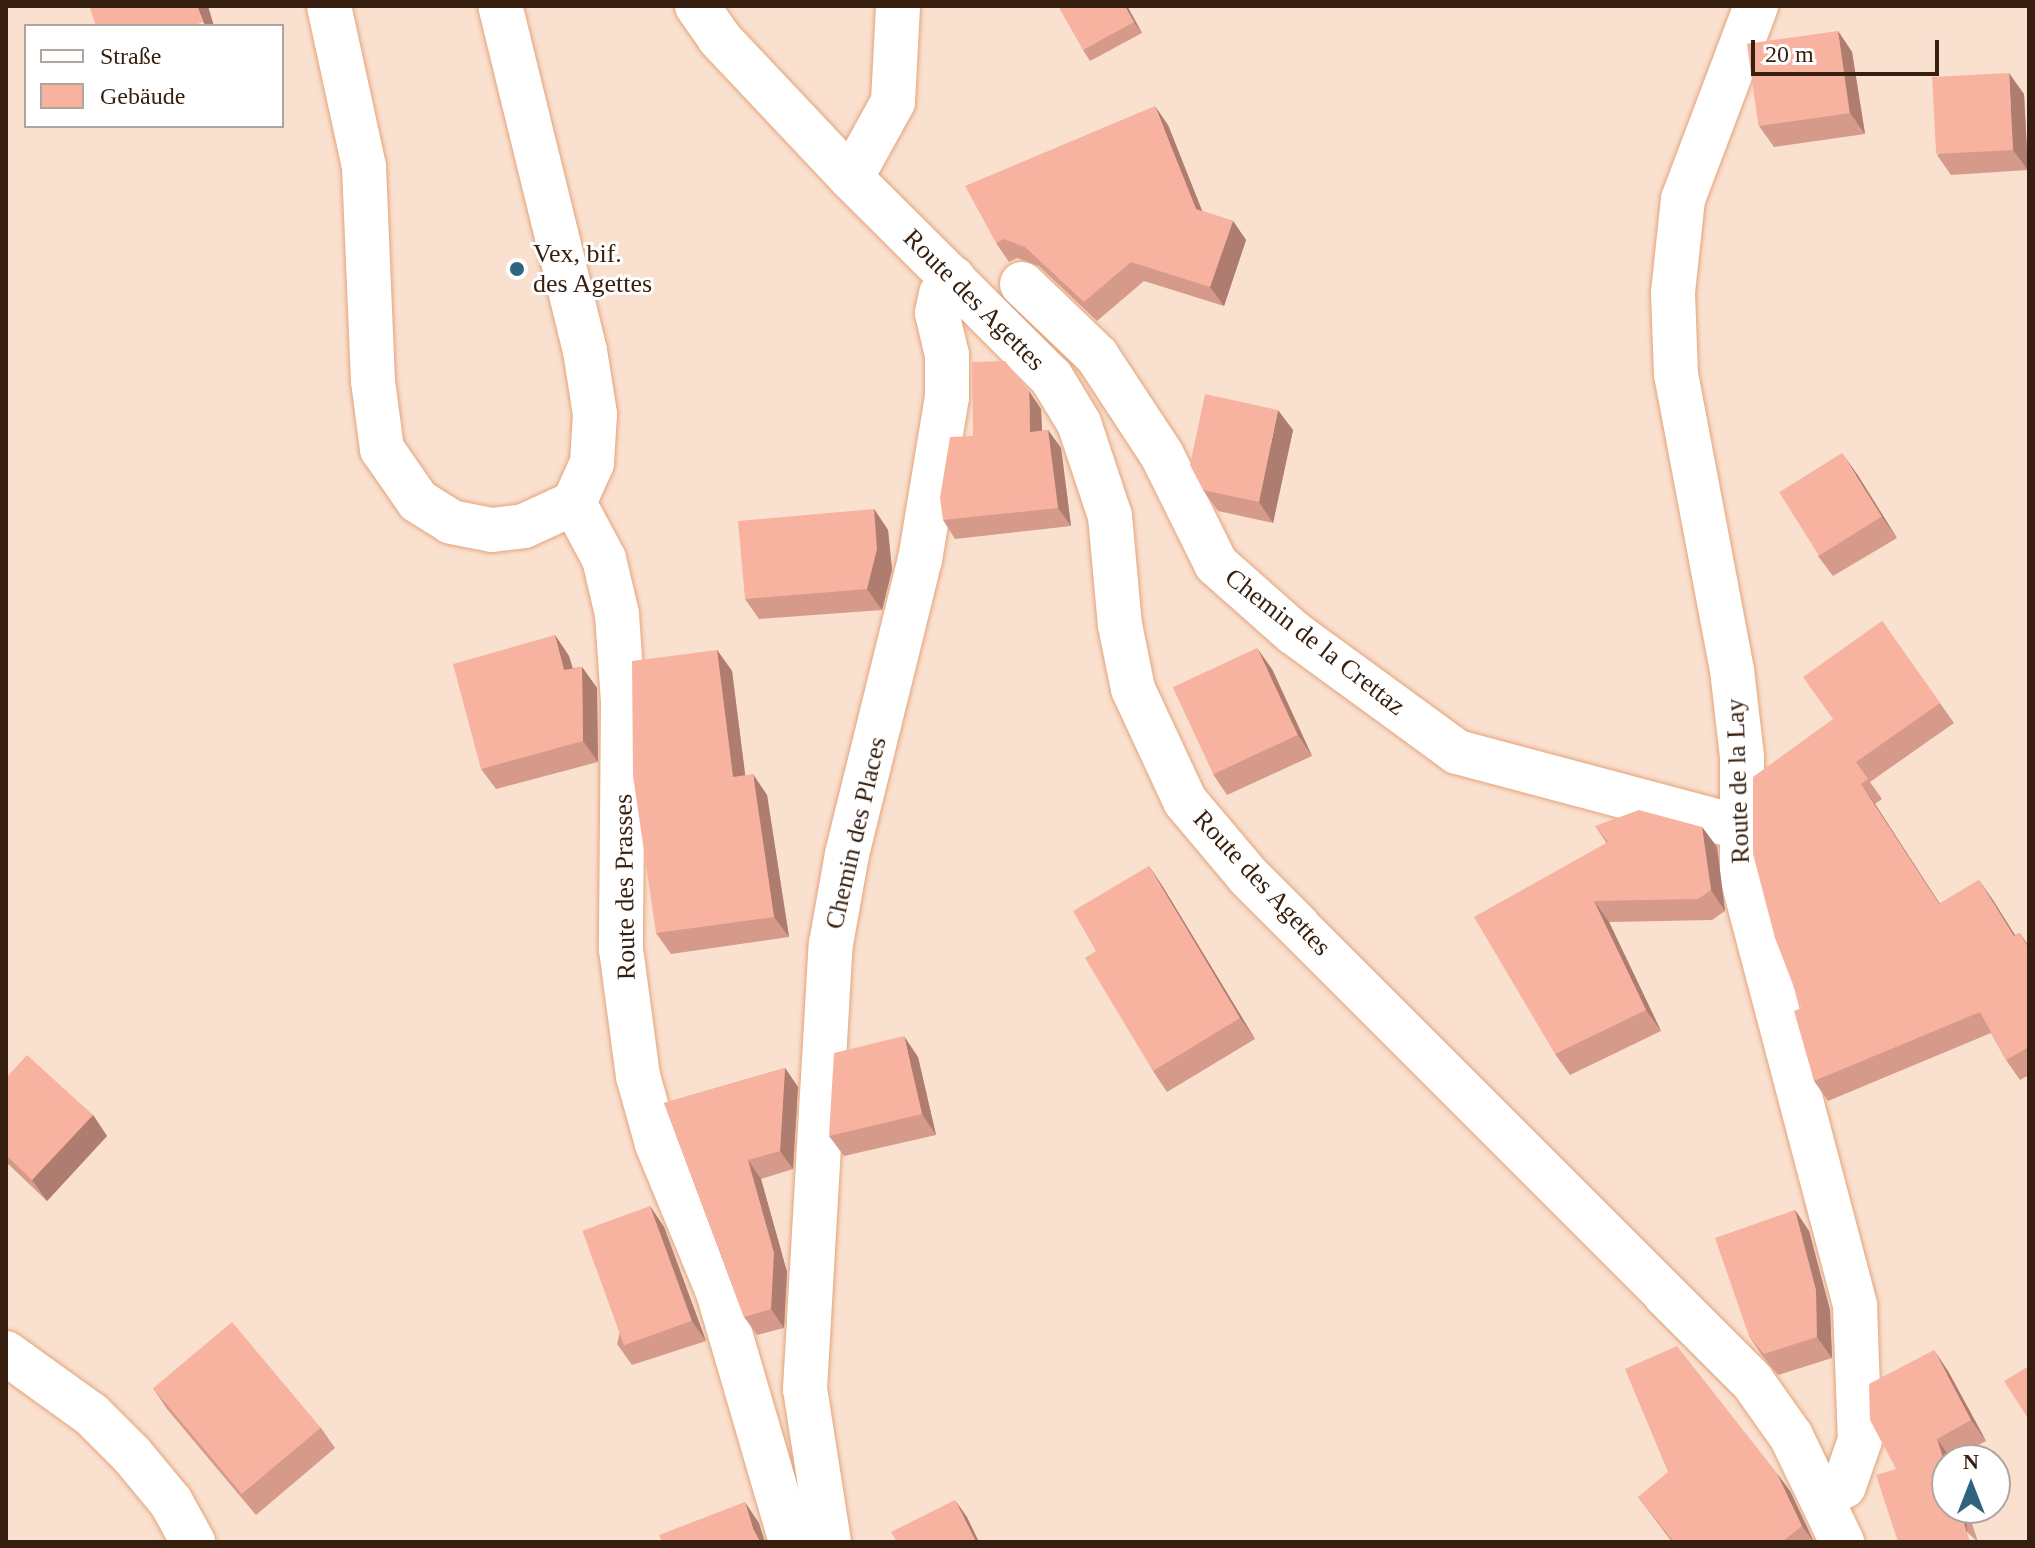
<!DOCTYPE html>
<html>
<head>
<meta charset="utf-8">
<style>
  body { margin:0 }
  #map { position:relative; width:2035px; height:1548px; overflow:hidden; background:#fae0cf; font-family:"Times New Roman",serif }
  div>[style] { position:absolute }
  [style*='--x'] { left:calc(var(--x)*1px); top:calc(var(--y)*1px); width:calc(var(--w)*1px); rotate:calc(var(--a)*1deg) }
  .roads { filter:drop-shadow(0 0 2px #e2a57c) drop-shadow(0 0 2px #e2a57c) }
  .street>* { height:44px; margin:-22px; padding:0 22px; transform-origin:22px; border-radius:22px; background:#fff }
  .secondary>* { height:44px; margin:-22px; padding:0 22px; transform-origin:22px; border-radius:22px; background:#fff }
  .wall>* { inset:0; background:#d59a8a }
  .shaded-wall>* { inset:0; background:#ae7d70; transform-origin:0 0 }
  .building>* { inset:0; background:#f8b3a0; transform-origin:0 0 }
  .dots>* { width:22px; height:22px; translate:-50% -50%; box-sizing:border-box; border:4px solid #fff; border-radius:50% }
  span { translate:-50% -50%; white-space:nowrap; text-align:center; line-height:1.15; -webkit-text-stroke:6px #fff; paint-order:stroke }
  .poi-label { font-size:26px; color:#361f0e }
  .left { translate:0 -50%; text-align:left }
  .street-label { font-size:26px; color:#361f0e }
  .frame { position:absolute; inset:0; border:8px solid #361f0e; pointer-events:none }
  .legend { position:absolute; left:24px; top:24px; width:260px; height:104px; box-sizing:border-box; background:#fff; border:2px solid #afa59f; margin:0; padding:10px 14px; list-style:none; font-size:24px; color:#361f0e }
  .legend li { display:flex; align-items:center; gap:16px; height:40px }
  .legend b { width:40px; border:2px solid #afa59f }
  .north { position:absolute; left:1931px; top:1444px; width:80px; height:80px; box-sizing:border-box; background:#fff; border:2px solid #afa59f; border-radius:50%; rotate:0deg; font-size:22px; font-weight:700; line-height:32px; text-align:center; color:#361f0e }
  .north::after { content:''; display:block; margin:auto; width:28px; height:36px; background:#2f637f; clip-path:polygon(50% 0,100% 100%,50% 72%,0 100%) }
  .scale { position:absolute; left:1751px; top:40px; width:188px; height:36px; box-sizing:border-box; border:4px solid #361f0e; border-top:0; padding-left:10px; font-size:24px; line-height:28px; white-space:nowrap; color:#361f0e; -webkit-text-stroke:6px #fff; paint-order:stroke }
</style>
</head>
<body>
<div id="map">
  <div class="roads">
    <div class="street">
      <i style="--x:1756;--y:6;--w:206;--a:110.7"></i>
      <i style="--x:1683;--y:199;--w:95;--a:96.1"></i>
      <i style="--x:1673;--y:293;--w:81;--a:87.9"></i>
      <i style="--x:1676;--y:374;--w:301;--a:79.3"></i>
      <i style="--x:1732;--y:670;--w:87;--a:83.4"></i>
      <i style="--x:1742;--y:756;--w:121;--a:90"></i>
      <i style="--x:1742;--y:877;--w:444;--a:75.2"></i>
      <i style="--x:1855;--y:1306;--w:134;--a:87.9"></i>
      <i style="--x:1860;--y:1440;--w:49;--a:109.2"></i>
      <i style="--x:1844;--y:1486;--w:22;--a:153"></i>
      <i style="--x:851;--y:178;--w:87;--a:-61.1"></i>
      <i style="--x:893;--y:102;--w:96;--a:-87"></i>
      <i style="--x:1022;--y:284;--w:104;--a:43.8"></i>
      <i style="--x:1097;--y:356;--w:118;--a:56.7"></i>
      <i style="--x:1162;--y:455;--w:122;--a:63.6"></i>
      <i style="--x:1216;--y:564;--w:104;--a:41.5"></i>
      <i style="--x:1294;--y:633;--w:202;--a:36.1"></i>
      <i style="--x:1457;--y:752;--w:291;--a:14.9"></i>
      <i style="--x:574;--y:503;--w:64;--a:61.8"></i>
      <i style="--x:604;--y:559;--w:57;--a:76.7"></i>
      <i style="--x:617;--y:614;--w:88;--a:86.1"></i>
      <i style="--x:623;--y:702;--w:247;--a:90.5"></i>
      <i style="--x:621;--y:949;--w:128;--a:82.4"></i>
      <i style="--x:638;--y:1076;--w:71;--a:74.4"></i>
      <i style="--x:657;--y:1144;--w:160;--a:67.6"></i>
      <i style="--x:718;--y:1292;--w:260;--a:73.7"></i>
      <i style="--x:6;--y:1353;--w:105;--a:35.7"></i>
      <i style="--x:91;--y:1414;--w:58;--a:45"></i>
      <i style="--x:132;--y:1455;--w:61;--a:50.3"></i>
      <i style="--x:171;--y:1502;--w:46;--a:61.2"></i>
      <i style="--x:829;--y:1542;--w:155;--a:-98.9"></i>
      <i style="--x:805;--y:1389;--w:446;--a:-86.7"></i>
      <i style="--x:831;--y:944;--w:91;--a:-79.9"></i>
      <i style="--x:847;--y:854;--w:303;--a:-76.1"></i>
      <i style="--x:920;--y:560;--w:165;--a:-80.6"></i>
      <i style="--x:947;--y:397;--w:42;--a:-90"></i>
      <i style="--x:947;--y:355;--w:43;--a:-103.4"></i>
      <i style="--x:937;--y:313;--w:19;--a:-78"></i>
      <i style="--x:941;--y:294;--w:20;--a:-53"></i>
    </div>
    <div class="secondary">
      <i style="--x:329;--y:6;--w:165;--a:77.7"></i>
      <i style="--x:364;--y:167;--w:214;--a:87.6"></i>
      <i style="--x:373;--y:381;--w:69;--a:82.5"></i>
      <i style="--x:382;--y:449;--w:63;--a:55.3"></i>
      <i style="--x:418;--y:501;--w:39;--a:32"></i>
      <i style="--x:451;--y:522;--w:42;--a:11"></i>
      <i style="--x:492;--y:530;--w:32;--a:-7"></i>
      <i style="--x:524;--y:526;--w:55;--a:-24.7"></i>
      <i style="--x:574;--y:503;--w:44;--a:-65.8"></i>
      <i style="--x:592;--y:463;--w:49;--a:-86.5"></i>
      <i style="--x:595;--y:414;--w:64;--a:-99"></i>
      <i style="--x:585;--y:351;--w:355;--a:-103.8"></i>
      <i style="--x:697;--y:6;--w:39;--a:55"></i>
      <i style="--x:719;--y:38;--w:192;--a:46.7"></i>
      <i style="--x:851;--y:178;--w:282;--a:44.9"></i>
      <i style="--x:1051;--y:377;--w:54;--a:58.7"></i>
      <i style="--x:1079;--y:423;--w:98;--a:71.6"></i>
      <i style="--x:1110;--y:516;--w:109;--a:84.8"></i>
      <i style="--x:1120;--y:625;--w:65;--a:78.5"></i>
      <i style="--x:1133;--y:689;--w:123;--a:65.1"></i>
      <i style="--x:1185;--y:801;--w:99;--a:49.9"></i>
      <i style="--x:1249;--y:877;--w:712;--a:45.06"></i>
      <i style="--x:1752;--y:1381;--w:67;--a:54.7"></i>
      <i style="--x:1791;--y:1436;--w:118;--a:64.3"></i>
    </div>
  </div>
  <div class="wall">
    <i style="clip-path:polygon(1127px 6px,1142px 33px,1090px 61px,1083px 50px)"></i>
    <i style="clip-path:polygon(1838px 31px,1852px 52px,1865px 134px,1774px 147px,1759px 126px)"></i>
    <i style="clip-path:polygon(2024px 94px,2028px 170px,1951px 175px,1937px 155px)"></i>
    <i style="clip-path:polygon(1168px 125px,1202px 211px,1233px 221px,1246px 240px,1224px 306px,1144px 281px,1097px 321px,1039px 266px,1017px 258px,1009px 262px,996px 243px)"></i>
    <i style="clip-path:polygon(1041px 409px,1042px 431px,1048px 430px,1061px 448px,1071px 526px,955px 539px,943px 520px,973px 436px)"></i>
    <i style="clip-path:polygon(1293px 430px,1273px 523px,1218px 511px,1203px 490px)"></i>
    <i style="clip-path:polygon(1857px 474px,1897px 538px,1833px 576px,1818px 556px)"></i>
    <i style="clip-path:polygon(874px 509px,888px 530px,892px 570px,882px 610px,759px 619px,745px 599px)"></i>
    <i style="clip-path:polygon(1882px 621px,1954px 723px,1870px 782px,1882px 799px,1875px 804px,1939px 904px,1979px 880px,2015px 935px,2020px 933px,2029px 946px,2029px 1075px,2020px 1080px,2006px 1060px,1991px 1033px,1828px 1101px,1814px 1081px,1833px 719px)"></i>
    <i style="clip-path:polygon(555px 635px,569px 656px,573px 668px,582px 667px,597px 688px,598px 762px,496px 789px,481px 769px)"></i>
    <i style="clip-path:polygon(717px 650px,732px 671px,745px 775px,767px 795px,789px 937px,671px 954px,656px 933px)"></i>
    <i style="clip-path:polygon(1272px 669px,1312px 756px,1227px 795px,1213px 774px)"></i>
    <i style="clip-path:polygon(1595px 826px,1702px 827px,1717px 847px,1725px 911px,1712px 920px,1609px 922px,1661px 1031px,1570px 1075px,1555px 1054px,1606px 842px)"></i>
    <i style="clip-path:polygon(1149px 866px,1163px 887px,1255px 1039px,1167px 1092px,1153px 1071px,1096px 951px)"></i>
    <i style="clip-path:polygon(918px 1057px,936px 1135px,844px 1156px,829px 1136px)"></i>
    <i style="clip-path:polygon(785px 1068px,798px 1087px,793px 1169px,761px 1179px,787px 1272px,784px 1328px,757px 1335px,744px 1317px,664px 1103px)"></i>
    <i style="clip-path:polygon(6px 1078px,93px 1115px,107px 1136px,47px 1201px,6px 1162px)"></i>
    <i style="clip-path:polygon(650px 1206px,664px 1227px,706px 1341px,632px 1365px,617px 1344px)"></i>
    <i style="clip-path:polygon(1795px 1210px,1809px 1231px,1830px 1310px,1832px 1358px,1778px 1375px,1763px 1357px,1749px 1336px)"></i>
    <i style="clip-path:polygon(1948px 1371px,1986px 1441px,1952px 1459px,1947px 1508px,1967px 1508px,1978px 1542px,1896px 1469px)"></i>
    <i style="clip-path:polygon(153px 1388px,321px 1428px,335px 1448px,256px 1515px,167px 1409px)"></i>
    <i style="clip-path:polygon(1790px 1491px,1814px 1542px,1672px 1542px,1638px 1497px)"></i>
  </div>
  <div class="shaded-wall">
    <i style="clip-path:polygon(197px 6px,208px 6px,214px 26px,205px 26px)"></i>
    <i style="clip-path:polygon(1125px 6px,1127px 6px,1142px 33px,1134px 22px)"></i>
    <i style="clip-path:polygon(1838px 31px,1852px 52px,1865px 134px,1850px 113px)"></i>
    <i style="clip-path:polygon(2009px 73px,2024px 94px,2028px 170px,2013px 150px)"></i>
    <i style="clip-path:polygon(1155px 106px,1168px 125px,1209px 228px,1196px 209px)"></i>
    <i style="clip-path:polygon(1233px 221px,1246px 240px,1224px 306px,1210px 287px)"></i>
    <i style="clip-path:polygon(1029px 391px,1041px 409px,1043px 450px,1030px 432px)"></i>
    <i style="clip-path:polygon(1278px 410px,1293px 430px,1273px 523px,1259px 502px)"></i>
    <i style="clip-path:polygon(1048px 430px,1061px 448px,1071px 526px,1058px 508px)"></i>
    <i style="clip-path:polygon(1842px 453px,1857px 474px,1897px 538px,1882px 517px)"></i>
    <i style="clip-path:polygon(874px 509px,888px 530px,892px 570px,882px 610px,867px 589px)"></i>
    <i style="clip-path:polygon(555px 635px,569px 656px,578px 690px,564px 670px)"></i>
    <i style="clip-path:polygon(1257px 648px,1272px 669px,1312px 756px,1298px 735px)"></i>
    <i style="clip-path:polygon(717px 650px,732px 671px,748px 797px,733px 777px)"></i>
    <i style="clip-path:polygon(582px 667px,597px 688px,598px 762px,583px 741px)"></i>
    <i style="clip-path:polygon(753px 774px,767px 795px,789px 937px,774px 917px)"></i>
    <i style="clip-path:polygon(1861px 784px,1875px 804px,1953px 924px,1939px 904px)"></i>
    <i style="clip-path:polygon(1702px 827px,1717px 847px,1725px 911px,1711px 890px)"></i>
    <i style="clip-path:polygon(1149px 866px,1163px 887px,1255px 1039px,1240px 1018px)"></i>
    <i style="clip-path:polygon(1979px 880px,1993px 900px,2028px 956px,2014px 936px)"></i>
    <i style="clip-path:polygon(1594px 901px,1609px 922px,1661px 1031px,1646px 1010px)"></i>
    <i style="clip-path:polygon(904px 1036px,918px 1057px,936px 1135px,922px 1114px)"></i>
    <i style="clip-path:polygon(785px 1068px,798px 1087px,793px 1169px,780px 1151px)"></i>
    <i style="clip-path:polygon(93px 1115px,107px 1136px,47px 1201px,32px 1180px)"></i>
    <i style="clip-path:polygon(748px 1160px,761px 1179px,787px 1272px,784px 1328px,771px 1309px)"></i>
    <i style="clip-path:polygon(650px 1206px,664px 1227px,706px 1341px,692px 1321px)"></i>
    <i style="clip-path:polygon(1795px 1210px,1809px 1231px,1830px 1310px,1832px 1358px,1817px 1337px)"></i>
    <i style="clip-path:polygon(1934px 1350px,1948px 1371px,1986px 1441px,1971px 1420px)"></i>
    <i style="clip-path:polygon(1937px 1439px,1952px 1460px,1947px 1460px,1947px 1470px)"></i>
    <i style="clip-path:polygon(1776px 1472px,1790px 1491px,1814px 1542px,1802px 1526px)"></i>
    <i style="clip-path:polygon(955px 1500px,967px 1517px,979px 1542px,976px 1542px)"></i>
    <i style="clip-path:polygon(745px 1502px,759px 1523px,765px 1542px,760px 1542px,753px 1529px)"></i>
    <i style="left:1959px;top:1508px;width:8px;height:36px"></i>
  </div>
  <div class="building">
    <i style="clip-path:polygon(89px 6px,197px 6px,203px 22px,192px 26px,96px 26px)"></i>
    <i style="clip-path:polygon(1058px 6px,1125px 6px,1134px 22px,1083px 50px)"></i>
    <i style="left:1838px;top:31px;width:83px;height:92px;rotate:82deg"></i>
    <i style="left:2009px;top:73px;width:77px;height:77px;rotate:87deg"></i>
    <i style="clip-path:polygon(1155px 106px,1196px 209px,1233px 221px,1210px 287px,1131px 262px,1084px 302px,1025px 247px,1003px 239px,996px 243px,965px 186px)"></i>
    <i style="clip-path:polygon(1005px 361px,1029px 391px,1030px 432px,1048px 430px,1058px 508px,943px 520px,940px 498px,950px 437px,973px 436px,972px 362px)"></i>
    <i style="clip-path:polygon(1205px 394px,1278px 410px,1259px 502px,1203px 490px,1190px 465px)"></i>
    <i style="left:1842px;top:453px;width:75px;height:74px;rotate:58deg"></i>
    <i style="clip-path:polygon(874px 509px,877px 549px,867px 589px,745px 599px,738px 521px)"></i>
    <i style="clip-path:polygon(1882px 621px,1940px 703px,1856px 762px,1868px 779px,1861px 784px,1939px 904px,1979px 880px,2014px 936px,2020px 933px,2029px 950px,2029px 1047px,2006px 1060px,1980px 1012px,1814px 1081px,1794px 1011px,1802px 1008px,1775px 938px,1753px 854px,1753px 777px,1833px 719px,1803px 677px)"></i>
    <i style="clip-path:polygon(555px 635px,564px 670px,582px 667px,583px 741px,481px 769px,453px 664px)"></i>
    <i style="left:1257px;top:648px;width:96px;height:93px;rotate:65deg"></i>
    <i style="clip-path:polygon(717px 650px,733px 777px,753px 774px,774px 917px,656px 933px,633px 776px,632px 661px)"></i>
    <i style="clip-path:polygon(1639px 810px,1702px 827px,1711px 890px,1698px 899px,1594px 901px,1646px 1010px,1555px 1054px,1474px 917px,1608px 842px,1595px 826px)"></i>
    <i style="clip-path:polygon(1149px 866px,1240px 1018px,1153px 1071px,1085px 958px,1096px 951px,1073px 911px)"></i>
    <i style="clip-path:polygon(904px 1036px,922px 1114px,829px 1136px,834px 1053px)"></i>
    <i style="clip-path:polygon(27px 1055px,93px 1115px,32px 1180px,6px 1155px,6px 1078px)"></i>
    <i style="clip-path:polygon(785px 1068px,780px 1151px,748px 1160px,774px 1253px,771px 1309px,744px 1317px,664px 1103px)"></i>
    <i style="left:650px;top:1206px;width:122px;height:72px;rotate:70deg"></i>
    <i style="clip-path:polygon(1795px 1210px,1816px 1290px,1817px 1337px,1764px 1354px,1749px 1336px,1715px 1238px)"></i>
    <i style="left:232px;top:1322px;width:138px;height:103px;rotate:50deg"></i>
    <i style="clip-path:polygon(1677px 1346px,1776px 1472px,1802px 1526px,1782px 1542px,1674px 1542px,1638px 1497px,1668px 1472px,1625px 1369px)"></i>
    <i style="clip-path:polygon(1934px 1350px,1971px 1420px,1937px 1439px,1947px 1470px,1947px 1508px,1959px 1508px,1970px 1542px,1898px 1542px,1876px 1475px,1896px 1469px,1870px 1420px,1869px 1384px)"></i>
    <i style="clip-path:polygon(2029px 1366px,2029px 1420px,2004px 1381px)"></i>
    <i style="clip-path:polygon(955px 1500px,976px 1542px,897px 1542px,891px 1532px)"></i>
    <i style="clip-path:polygon(745px 1502px,753px 1529px,760px 1542px,662px 1542px,659px 1535px)"></i>
  </div>
  <div class="dots">
    <i style="left:517px;top:269px;background:#2f637f"></i>
  </div>
  <div class="poi-label">
    <span class="left" style="left:533px;top:269px">Vex, bif.<br>des Agettes</span>
  </div>
  <div class="street-label">
    <span style="left:974px;top:300px;rotate:45deg">Route des Agettes</span>
    <span style="left:1315px;top:642px;rotate:38deg">Chemin de la Crettaz</span>
    <span style="left:1738px;top:781px;rotate:-92deg">Route de la Lay</span>
    <span style="left:856px;top:833px;rotate:-77deg">Chemin des Places</span>
    <span style="left:1262px;top:883px;rotate:47deg">Route des Agettes</span>
    <span style="left:625px;top:887px;rotate:-91deg">Route des Prasses</span>
  </div>
  <div class="frame"></div>
  <ul class="legend">
  <li><b style="height:10px;background:#fff"></b>Straße</li>
  <li><b style="height:22px;background:#f8b3a0"></b>Gebäude</li>
  </ul>
  <div class="north">N</div>
  <div class="scale">20 m</div>
</div>
</body>
</html>
